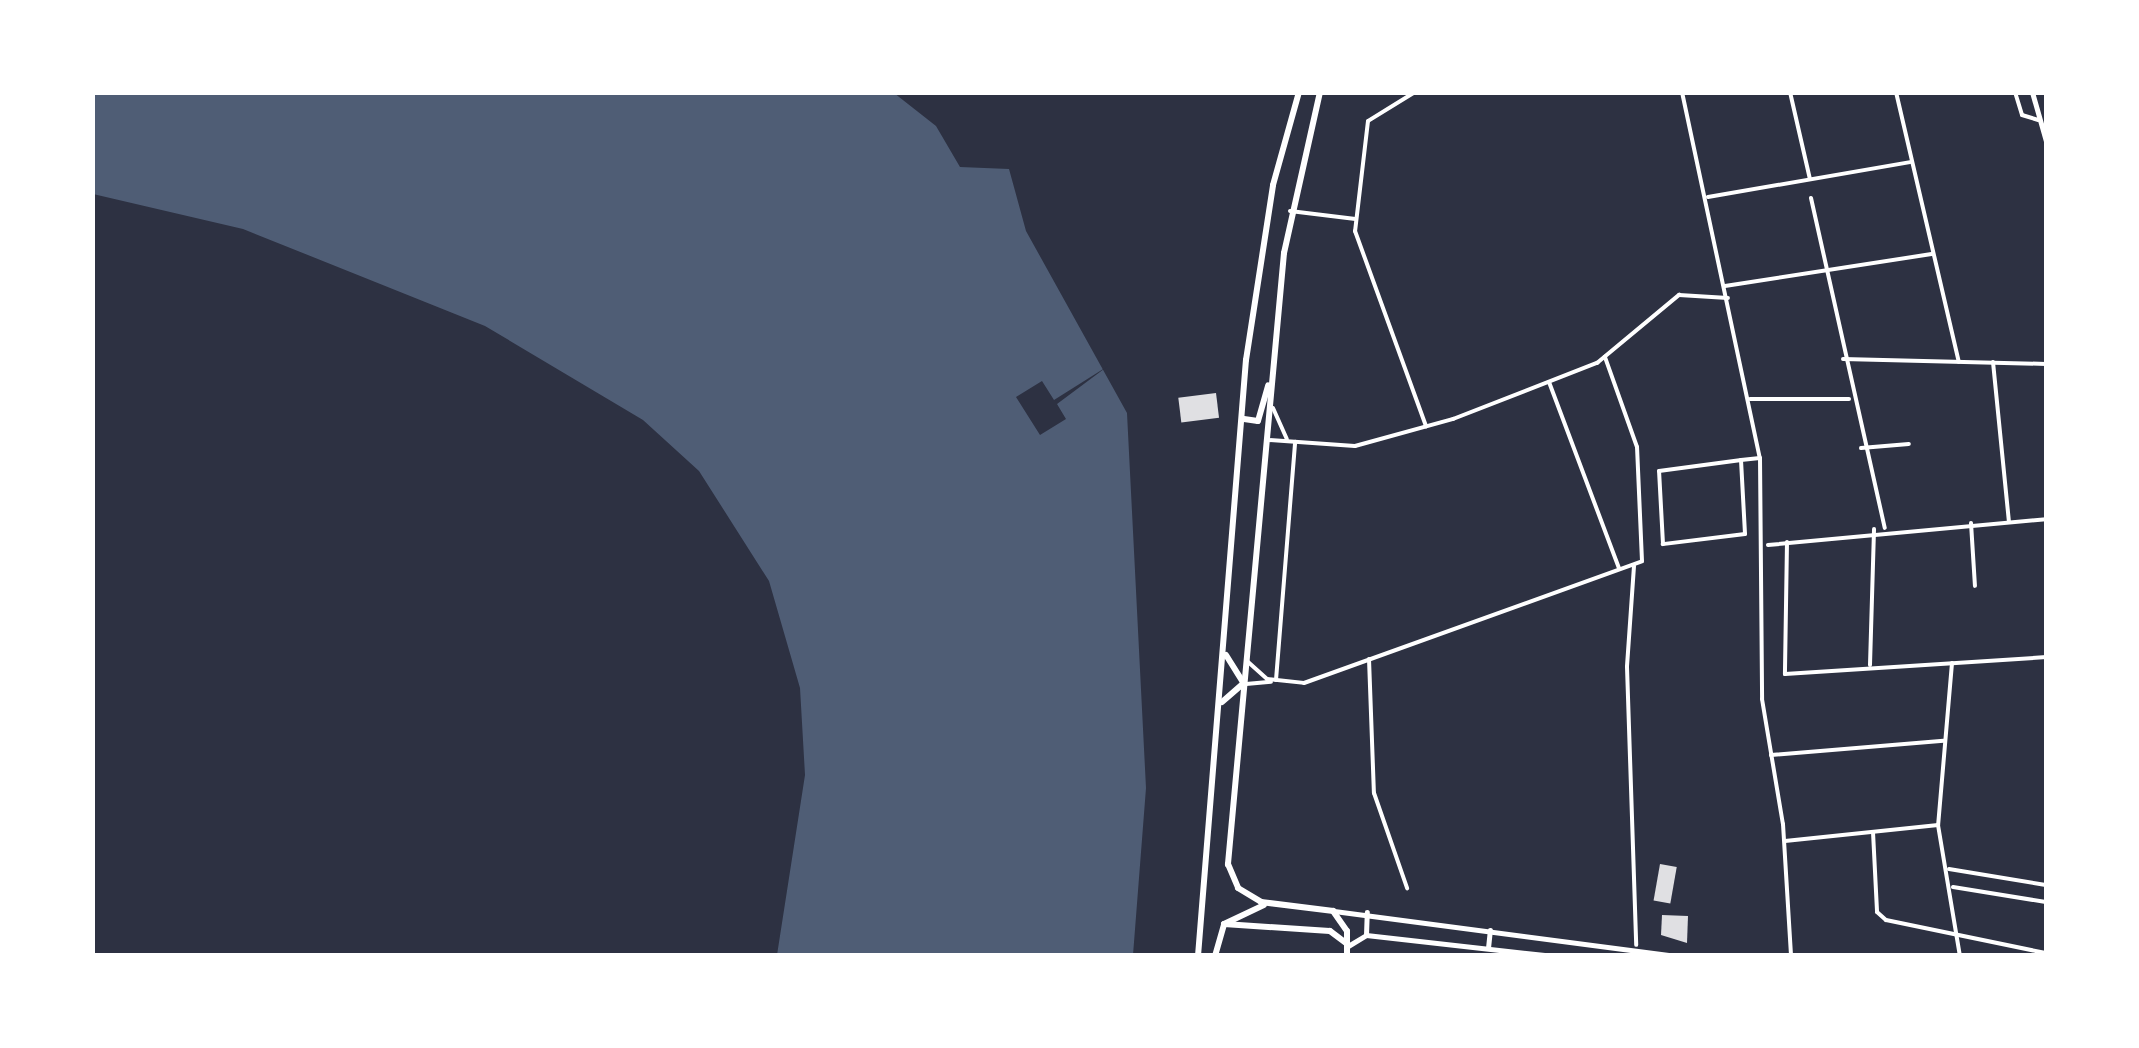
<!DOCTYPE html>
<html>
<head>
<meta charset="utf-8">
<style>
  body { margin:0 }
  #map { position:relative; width:2139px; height:1048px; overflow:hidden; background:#2d3142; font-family:"Times New Roman",serif }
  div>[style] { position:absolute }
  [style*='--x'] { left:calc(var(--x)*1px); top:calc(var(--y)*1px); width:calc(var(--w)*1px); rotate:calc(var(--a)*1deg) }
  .water>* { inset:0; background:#4f5d75 }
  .pier>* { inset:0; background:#2d3142 }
  .building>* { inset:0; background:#e0e0e3; transform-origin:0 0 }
  .minor>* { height:4px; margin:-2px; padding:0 2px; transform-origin:2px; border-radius:2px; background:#fff }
  .tertiary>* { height:5px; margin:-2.5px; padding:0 2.5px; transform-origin:2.5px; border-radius:2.5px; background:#fff }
  .secondary>* { height:5px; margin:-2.5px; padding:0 2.5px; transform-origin:2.5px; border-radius:2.5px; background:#fff }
  .trunk>* { height:6px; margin:-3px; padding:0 3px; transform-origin:3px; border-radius:3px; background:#fff }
  span { translate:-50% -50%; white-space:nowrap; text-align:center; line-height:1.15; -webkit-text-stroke:9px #fff; paint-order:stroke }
  .frame { position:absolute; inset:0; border:95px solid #fff; pointer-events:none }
</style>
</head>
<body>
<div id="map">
  <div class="water">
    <i style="clip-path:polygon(93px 92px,894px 93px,936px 126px,960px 167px,1009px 169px,1026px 231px,1127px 413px,1146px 788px,1133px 955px,777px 955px,805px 775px,800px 688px,769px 581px,699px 471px,643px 420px,485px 326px,243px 229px,93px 194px)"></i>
  </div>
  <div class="pier">
    <i style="clip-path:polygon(1108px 366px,1057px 404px,1066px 419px,1040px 435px,1016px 397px,1042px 381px,1054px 400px)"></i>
  </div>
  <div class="building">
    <i style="left:1216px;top:393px;width:25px;height:38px;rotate:83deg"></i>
    <i style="left:1660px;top:864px;width:17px;height:37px;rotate:10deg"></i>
    <i style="clip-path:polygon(1662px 915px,1688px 916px,1687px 943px,1661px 935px)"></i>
  </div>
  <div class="minor">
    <i style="--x:1415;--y:92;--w:55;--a:148.3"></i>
    <i style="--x:1368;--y:121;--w:111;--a:96.7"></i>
    <i style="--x:1355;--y:231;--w:208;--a:70"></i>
    <i style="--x:1682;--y:92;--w:374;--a:78"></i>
    <i style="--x:1760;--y:458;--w:241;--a:89.5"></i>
    <i style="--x:1762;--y:699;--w:127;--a:80.5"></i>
    <i style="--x:1783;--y:824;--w:132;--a:86.5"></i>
    <i style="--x:1790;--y:92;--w:89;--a:77.1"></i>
    <i style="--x:1896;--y:92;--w:277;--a:76.9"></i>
    <i style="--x:2015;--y:92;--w:24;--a:73"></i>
    <i style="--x:2022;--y:115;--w:17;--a:17"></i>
    <i style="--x:2046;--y:189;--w:23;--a:90"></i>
    <i style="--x:1708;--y:197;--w:205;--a:-9.8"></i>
    <i style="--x:1811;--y:198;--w:338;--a:77.4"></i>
    <i style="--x:1290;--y:211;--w:66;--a:6.9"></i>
    <i style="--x:1725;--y:286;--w:209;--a:-8.8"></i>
    <i style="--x:1843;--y:359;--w:203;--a:1.4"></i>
    <i style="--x:1993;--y:362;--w:160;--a:84.3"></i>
    <i style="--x:1549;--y:382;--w:199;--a:69.4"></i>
    <i style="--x:1750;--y:399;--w:99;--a:0"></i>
    <i style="--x:1273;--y:408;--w:34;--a:66"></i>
    <i style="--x:1269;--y:440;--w:86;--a:4"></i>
    <i style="--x:1355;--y:446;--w:102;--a:-15.4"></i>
    <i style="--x:1453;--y:419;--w:155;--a:-21.3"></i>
    <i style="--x:1597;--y:363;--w:107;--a:-39.7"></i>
    <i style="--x:1679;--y:295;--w:49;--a:3.5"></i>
    <i style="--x:1861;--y:448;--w:48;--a:-4.8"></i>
    <i style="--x:1741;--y:460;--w:74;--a:86.9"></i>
    <i style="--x:1745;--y:534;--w:83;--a:173"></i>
    <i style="--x:1663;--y:544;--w:73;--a:-93.1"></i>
    <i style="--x:1659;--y:471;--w:83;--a:-7.6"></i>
    <i style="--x:1741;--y:460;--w:19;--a:-6"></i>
    <i style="--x:1971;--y:523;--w:63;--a:86.4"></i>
    <i style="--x:1787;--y:542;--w:132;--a:90.9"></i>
    <i style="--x:1785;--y:674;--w:262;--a:-3.7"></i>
    <i style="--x:1768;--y:545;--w:279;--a:-5.3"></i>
    <i style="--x:1634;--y:566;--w:101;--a:94"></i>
    <i style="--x:1627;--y:667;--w:278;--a:88.1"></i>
    <i style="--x:1369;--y:659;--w:134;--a:87.9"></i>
    <i style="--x:1374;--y:793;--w:101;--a:70.8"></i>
    <i style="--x:1247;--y:661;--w:27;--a:42"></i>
    <i style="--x:1267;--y:679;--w:37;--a:6"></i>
    <i style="--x:1304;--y:683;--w:359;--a:-19.8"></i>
    <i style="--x:1642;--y:561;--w:114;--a:-92.5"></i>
    <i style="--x:1637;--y:447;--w:96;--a:-109.6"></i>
    <i style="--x:1952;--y:663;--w:163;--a:94.9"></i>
    <i style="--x:1938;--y:825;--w:133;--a:80.5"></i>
    <i style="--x:2046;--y:663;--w:72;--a:90"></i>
    <i style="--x:1870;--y:665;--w:136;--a:-88.3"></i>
    <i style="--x:1276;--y:680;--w:239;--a:-85.4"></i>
    <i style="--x:1246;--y:684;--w:25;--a:-5"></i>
    <i style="--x:1771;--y:755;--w:173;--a:-4.7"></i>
    <i style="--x:1873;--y:832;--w:80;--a:87.1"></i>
    <i style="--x:1877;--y:912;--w:12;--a:42"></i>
    <i style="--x:1886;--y:920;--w:163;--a:11.7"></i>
    <i style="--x:1785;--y:841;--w:154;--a:-6"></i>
    <i style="--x:1949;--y:869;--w:98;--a:9.4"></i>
    <i style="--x:1953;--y:887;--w:94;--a:9.2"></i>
  </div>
  <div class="tertiary">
    <i style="--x:1334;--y:911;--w:347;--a:7.5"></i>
    <i style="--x:1366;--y:935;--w:23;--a:-88"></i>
    <i style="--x:1348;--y:946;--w:21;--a:-31"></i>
    <i style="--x:1366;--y:935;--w:189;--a:6.4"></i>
    <i style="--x:1488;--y:948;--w:18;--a:-84"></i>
  </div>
  <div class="secondary">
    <i style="--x:2032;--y:92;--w:51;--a:74.1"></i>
  </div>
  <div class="trunk">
    <i style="--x:1320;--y:92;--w:165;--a:102.6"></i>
    <i style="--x:1284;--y:253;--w:614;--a:95.24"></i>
    <i style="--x:1228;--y:864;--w:26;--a:67"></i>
    <i style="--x:1238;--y:888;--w:27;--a:31"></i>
    <i style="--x:1261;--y:902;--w:73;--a:7.1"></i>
    <i style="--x:1333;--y:911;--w:24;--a:55"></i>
    <i style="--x:1347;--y:931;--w:25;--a:90"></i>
    <i style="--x:1244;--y:419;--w:14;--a:8"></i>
    <i style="--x:1258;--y:421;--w:37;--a:-74"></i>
    <i style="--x:1226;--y:655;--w:32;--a:58"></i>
    <i style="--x:1222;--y:702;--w:28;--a:-41"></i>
    <i style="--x:1224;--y:924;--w:106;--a:3.8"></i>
    <i style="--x:1330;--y:931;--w:21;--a:37"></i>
    <i style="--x:1198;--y:956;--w:598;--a:-85.4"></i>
    <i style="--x:1246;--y:360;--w:177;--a:-81.2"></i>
    <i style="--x:1273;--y:185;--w:97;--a:-74.4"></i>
    <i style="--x:1215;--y:956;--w:33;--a:-74"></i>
    <i style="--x:1224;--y:924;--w:44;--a:-25.4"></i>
  </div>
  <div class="frame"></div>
</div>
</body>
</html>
